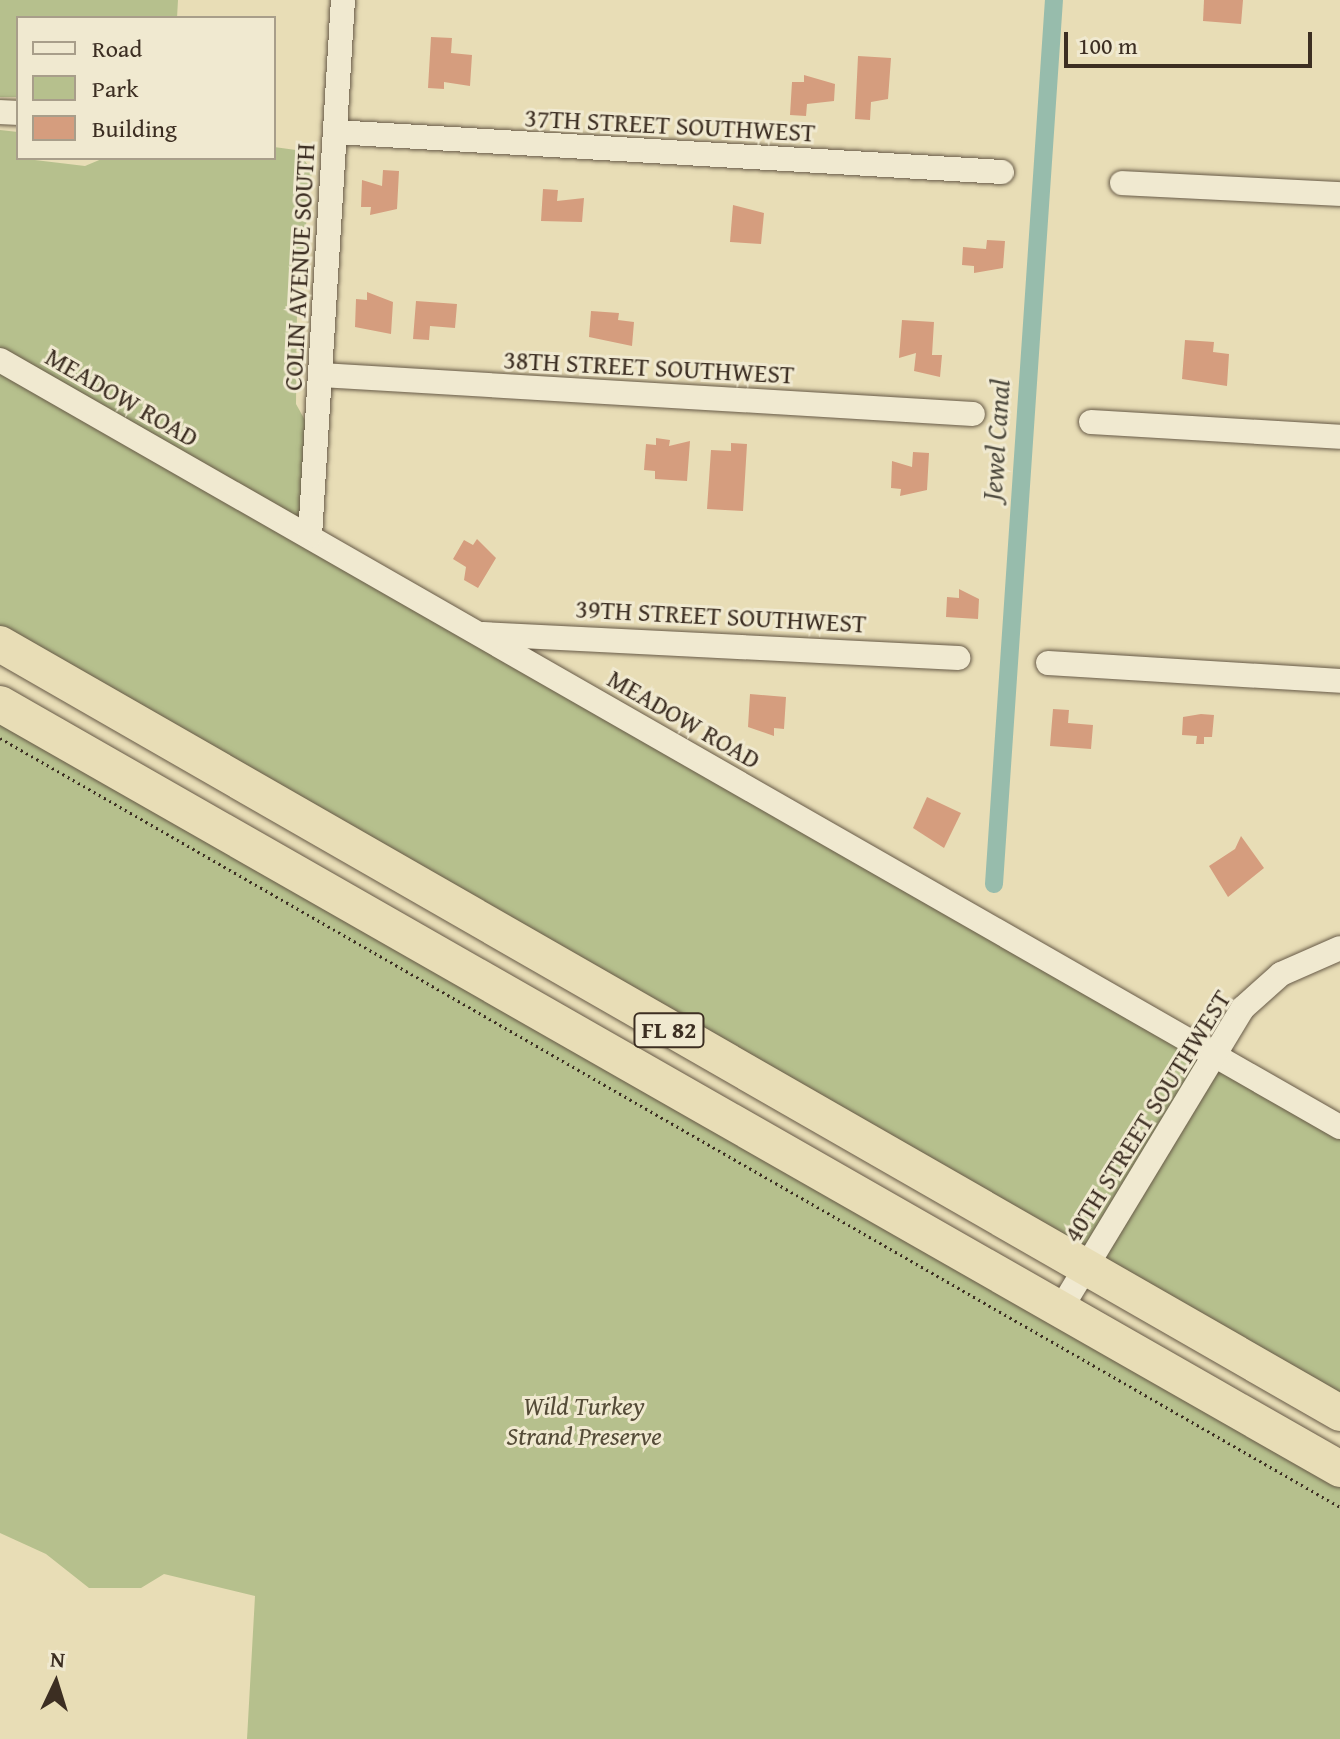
<!DOCTYPE html>
<html>
<head>
<meta charset="utf-8">
<style>
  body { margin:0 }
  #map { position:relative; width:1340px; height:1739px; overflow:hidden; background:#e8ddb6; font-family:"Gentium Book Plus",serif }
  div>[style] { position:absolute }
  [style*='--x'] { left:calc(var(--x)*1px); top:calc(var(--y)*1px); width:calc(var(--w)*1px); rotate:calc(var(--a)*1deg) }
  .green>* { inset:0; background:#b6c08d }
  .canal>* { height:18px; margin:-9px; padding:0 9px; transform-origin:9px; border-radius:9px; background:#97bcac }
  .building>* { inset:0; background:#d59d7e }
  .path>* { height:3px; margin-top:-1.5px; transform-origin:0; background:repeating-linear-gradient(90deg,#3c2e22 0 2px,transparent 0 6px) }
  .roads { filter:drop-shadow(0 0 2px #675a47) drop-shadow(0 0 2px #675a47) }
  .minor>* { height:24px; margin:-12px; padding:0 12px; transform-origin:12px; border-radius:12px; background:#f0e9d0 }
  .highway>* { height:36px; margin:-18px; padding:0 18px; transform-origin:18px; border-radius:18px; background:#e8ddb6 }
  span { translate:-50% -50%; white-space:nowrap; text-align:center; line-height:1.15; -webkit-text-stroke:6px #f0e9d0; paint-order:stroke }
  .shield-label span { padding:2px 6px; background:#f0e9d0; border:2px solid; border-radius:6px; -webkit-text-stroke-width:0 }
  .shield-label { font-size:24px; color:#3c2e22; font-weight:700 }
  .street-label { font-size:26px; color:#3c2e22 }
  .park-label { font-size:26px; color:#544b37; font-style:italic }
  .water-label { font-size:28px; color:#4e4a3e; font-style:italic }
  .legend { position:absolute; left:16px; top:16px; width:260px; height:144px; box-sizing:border-box; background:#f0e9d0; border:2px solid #a89e8a; margin:0; padding:10px 14px; list-style:none; font-size:24px; color:#3c2e22 }
  .legend li { display:flex; align-items:center; gap:16px; height:40px }
  .legend b { width:40px; border:2px solid #a89e8a }
  .north { position:absolute; left:16px; top:1643px; width:80px; height:80px; -webkit-text-stroke:6px #f0e9d0; paint-order:stroke; rotate:4deg; font-size:22px; font-weight:700; line-height:32px; text-align:center; color:#3c2e22 }
  .north::after { content:''; display:block; margin:auto; width:28px; height:36px; background:#3c2e22; clip-path:polygon(50% 0,100% 100%,50% 72%,0 100%) }
  .scale { position:absolute; left:1064px; top:32px; width:248px; height:36px; box-sizing:border-box; border:4px solid #3c2e22; border-top:0; padding-left:10px; font-size:24px; line-height:28px; white-space:nowrap; color:#3c2e22; -webkit-text-stroke:6px #f0e9d0; paint-order:stroke }
</style>
</head>
<body>
<div id="map">
  <div class="green">
    <i style="clip-path:polygon(0 0,178px 0,177px 18px,18px 18px,18px 97px,0 97px)"></i>
    <i style="clip-path:polygon(0 130px,18px 132px,18px 158px,85px 166px,104px 158px,274px 158px,274px 147px,296px 150px,312px 170px,297px 309px,296px 404px,306px 422px,308px 532px,1340px 1124px,1340px 1402px,0 633px)"></i>
    <i style="clip-path:polygon(0 715px,1340px 1480px,1340px 1739px,247px 1739px,255px 1596px,164px 1574px,141px 1588px,89px 1588px,46px 1554px,0 1533px)"></i>
  </div>
  <div class="canal">
    <i style="--x:994;--y:884;--w:886;--a:-86.12"></i>
  </div>
  <div class="building">
    <i style="clip-path:polygon(1204px 0,1243px 0,1241px 24px,1203px 21px)"></i>
    <i style="clip-path:polygon(431px 37px,452px 38px,451px 53px,472px 55px,470px 86px,444px 82px,444px 89px,428px 88px)"></i>
    <i style="clip-path:polygon(858px 56px,891px 58px,888px 99px,871px 102px,870px 120px,855px 119px)"></i>
    <i style="clip-path:polygon(804px 75px,835px 84px,834px 101px,807px 104px,806px 116px,790px 115px,792px 82px,804px 82px)"></i>
    <i style="clip-path:polygon(383px 170px,399px 171px,397px 209px,370px 215px,371px 207px,361px 207px,362px 180px,382px 186px)"></i>
    <i style="clip-path:polygon(543px 189px,558px 190px,557px 201px,584px 198px,582px 222px,541px 221px)"></i>
    <i style="clip-path:polygon(733px 205px,764px 213px,761px 244px,730px 242px)"></i>
    <i style="clip-path:polygon(987px 240px,1005px 241px,1003px 268px,974px 273px,974px 266px,962px 265px,963px 247px,986px 249px)"></i>
    <i style="clip-path:polygon(367px 292px,393px 302px,391px 334px,355px 327px,356px 299px,367px 300px)"></i>
    <i style="clip-path:polygon(416px 301px,457px 304px,455px 328px,430px 326px,429px 340px,413px 339px)"></i>
    <i style="clip-path:polygon(591px 311px,619px 313px,618px 320px,634px 322px,632px 346px,589px 337px)"></i>
    <i style="clip-path:polygon(902px 320px,934px 322px,932px 355px,942px 355px,940px 377px,914px 371px,916px 353px,899px 358px)"></i>
    <i style="clip-path:polygon(1185px 340px,1214px 342px,1213px 352px,1229px 354px,1227px 386px,1182px 379px)"></i>
    <i style="clip-path:polygon(656px 438px,670px 440px,669px 446px,690px 441px,687px 481px,655px 479px,655px 471px,644px 470px,646px 444px,656px 445px)"></i>
    <i style="clip-path:polygon(731px 443px,747px 444px,743px 511px,707px 509px,711px 450px,731px 451px)"></i>
    <i style="clip-path:polygon(913px 452px,929px 453px,927px 490px,900px 496px,901px 489px,891px 488px,892px 461px,912px 467px)"></i>
    <i style="clip-path:polygon(477px 539px,496px 558px,478px 588px,464px 580px,466px 567px,453px 559px,464px 540px,473px 545px)"></i>
    <i style="clip-path:polygon(959px 589px,979px 599px,978px 619px,946px 617px,947px 597px,959px 598px)"></i>
    <i style="clip-path:polygon(750px 694px,786px 697px,784px 729px,774px 728px,774px 736px,748px 727px)"></i>
    <i style="clip-path:polygon(1053px 709px,1069px 710px,1068px 723px,1093px 725px,1091px 749px,1050px 746px)"></i>
    <i style="clip-path:polygon(1201px 714px,1214px 715px,1212px 737px,1204px 737px,1204px 744px,1196px 744px,1197px 736px,1182px 735px,1183px 717px)"></i>
    <i style="clip-path:polygon(927px 797px,961px 813px,944px 848px,913px 828px)"></i>
    <i style="clip-path:polygon(1241px 836px,1264px 868px,1228px 897px,1209px 866px,1235px 849px)"></i>
  </div>
  <div class="path">
    <i style="--x:0;--y:738;--w:1545;--a:29.85"></i>
  </div>
  <div class="roads">
    <div class="minor">
      <i style="--x:0;--y:112;--w:18;--a:3"></i>
      <i style="--x:335;--y:132;--w:668;--a:3.43"></i>
      <i style="--x:1122;--y:183;--w:218;--a:2.9"></i>
      <i style="--x:0;--y:360;--w:1544;--a:29.79"></i>
      <i style="--x:321;--y:375;--w:653;--a:3.42"></i>
      <i style="--x:1091;--y:422;--w:249;--a:3.4"></i>
      <i style="--x:310;--y:536;--w:537;--a:-86.48"></i>
      <i style="--x:483;--y:634;--w:476;--a:2.9"></i>
      <i style="--x:1048;--y:663;--w:293;--a:3.5"></i>
      <i style="--x:1060;--y:1310;--w:353;--a:-58.8"></i>
      <i style="--x:1243;--y:1008;--w:51;--a:-41.8"></i>
      <i style="--x:1281;--y:974;--w:64;--a:-23.8"></i>
    </div>
    <div class="highway">
      <i style="--x:0;--y:644;--w:1545;--a:29.85"></i>
      <i style="--x:0;--y:704;--w:1543;--a:29.72"></i>
    </div>
  </div>
  <div class="shield-label">
    <span style="left:669px;top:1030px">FL 82</span>
  </div>
  <div class="street-label">
    <span style="left:670px;top:125px;rotate:3deg">37TH STREET SOUTHWEST</span>
    <span style="left:299px;top:267px;rotate:-87deg">COLIN AVENUE SOUTH</span>
    <span style="left:649px;top:367px;rotate:3deg">38TH STREET SOUTHWEST</span>
    <span style="left:122px;top:397px;rotate:30deg">MEADOW ROAD</span>
    <span style="left:721px;top:616px;rotate:3deg">39TH STREET SOUTHWEST</span>
    <span style="left:684px;top:719px;rotate:30deg">MEADOW ROAD</span>
    <span style="left:1147px;top:1116px;rotate:-58deg">40TH STREET SOUTHWEST</span>
  </div>
  <div class="park-label">
    <span style="left:584px;top:1421px">Wild Turkey<br>Strand Preserve</span>
  </div>
  <div class="water-label">
    <span style="left:996px;top:440px;rotate:-86deg">Jewel Canal</span>
  </div>
  <ul class="legend">
  <li><b style="height:10px;background:#f0e9d0"></b>Road</li>
  <li><b style="height:22px;background:#b6c08d"></b>Park</li>
  <li><b style="height:22px;background:#d59d7e"></b>Building</li>
  </ul>
  <div class="north">N</div>
  <div class="scale">100 m</div>
</div>
</body>
</html>
